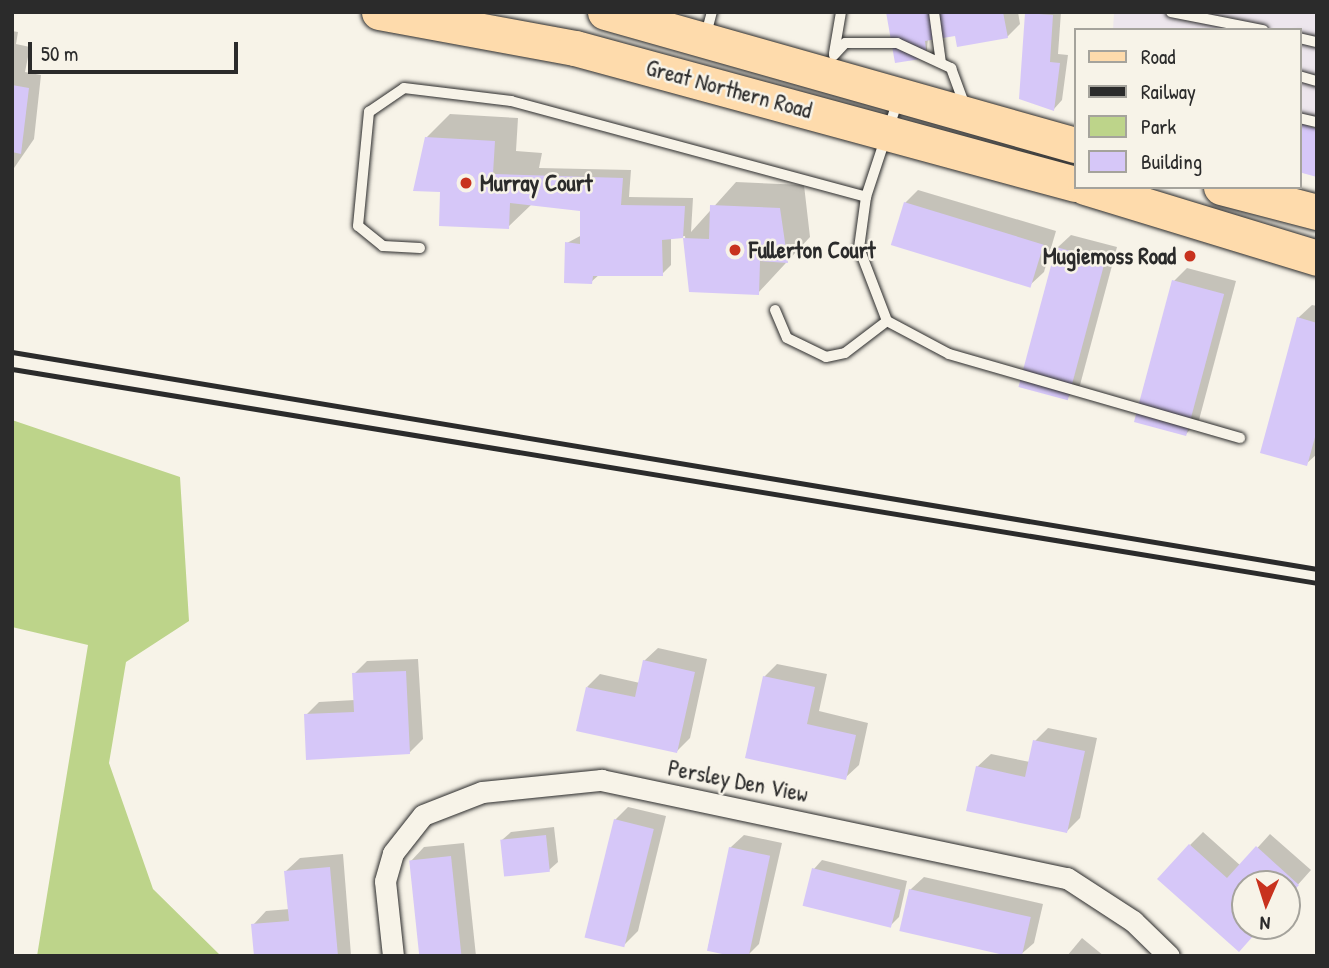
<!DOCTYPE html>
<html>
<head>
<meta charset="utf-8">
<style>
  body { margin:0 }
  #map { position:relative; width:1329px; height:968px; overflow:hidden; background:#f7f3e8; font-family:"Patrick Hand",sans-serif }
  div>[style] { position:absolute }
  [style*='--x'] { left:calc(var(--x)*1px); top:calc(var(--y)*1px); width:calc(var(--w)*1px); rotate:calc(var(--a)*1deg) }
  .built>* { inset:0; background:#ede6ed }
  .green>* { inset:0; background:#bdd48a }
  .shadow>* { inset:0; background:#0003 }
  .building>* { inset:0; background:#d6c7f8; transform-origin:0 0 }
  .roads { filter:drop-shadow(0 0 2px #2b2b2b) drop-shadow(0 0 2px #2b2b2b) }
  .lane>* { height:10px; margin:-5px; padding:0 5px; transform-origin:5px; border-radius:5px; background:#f7f3e8 }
  .street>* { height:21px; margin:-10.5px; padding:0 10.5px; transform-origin:10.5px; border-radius:10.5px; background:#f7f3e8 }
  .primary>* { height:35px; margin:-17.5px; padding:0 17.5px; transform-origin:17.5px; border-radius:17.5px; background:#fedbac }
  .rail>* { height:5px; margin:-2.5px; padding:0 2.5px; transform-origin:2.5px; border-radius:2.5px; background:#2b2b2b }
  .dots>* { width:19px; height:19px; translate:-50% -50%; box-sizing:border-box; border:4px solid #f7f3e8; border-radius:50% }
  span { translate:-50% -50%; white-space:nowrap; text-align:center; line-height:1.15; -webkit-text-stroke:5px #f7f3e8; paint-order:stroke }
  .street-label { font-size:23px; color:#2b2b2b }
  .poi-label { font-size:23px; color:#2b2b2b; font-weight:700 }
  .left { translate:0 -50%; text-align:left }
  .right { translate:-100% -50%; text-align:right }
  .frame { position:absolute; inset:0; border:14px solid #2b2b2b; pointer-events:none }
  .legend { position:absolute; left:1074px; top:28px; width:228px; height:161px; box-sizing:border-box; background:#f7f3e8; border:2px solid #a5a39c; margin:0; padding:9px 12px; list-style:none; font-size:21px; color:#2b2b2b }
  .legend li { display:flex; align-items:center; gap:14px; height:35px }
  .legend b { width:35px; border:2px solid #a5a39c }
  .north { position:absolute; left:1231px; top:870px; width:70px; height:70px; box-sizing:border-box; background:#f7f3e8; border:2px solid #a5a39c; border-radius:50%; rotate:183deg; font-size:19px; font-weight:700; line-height:28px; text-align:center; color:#2b2b2b }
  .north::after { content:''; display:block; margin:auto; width:24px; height:32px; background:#c8321e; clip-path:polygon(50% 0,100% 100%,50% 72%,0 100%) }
  .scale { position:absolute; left:28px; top:42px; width:210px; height:32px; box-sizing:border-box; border:4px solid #2b2b2b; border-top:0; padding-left:9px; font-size:21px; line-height:24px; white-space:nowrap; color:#2b2b2b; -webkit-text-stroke:5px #f7f3e8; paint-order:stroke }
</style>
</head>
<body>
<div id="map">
  <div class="built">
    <i style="clip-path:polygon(1114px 12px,1317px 12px,1317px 177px,1299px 172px,1299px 30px,1113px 30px)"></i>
  </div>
  <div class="green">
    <i style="clip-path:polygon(12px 420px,180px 477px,189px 621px,126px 662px,109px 763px,153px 889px,221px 956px,37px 956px,88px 645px,12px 627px)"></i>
  </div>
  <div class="shadow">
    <i style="clip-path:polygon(888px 12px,1018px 12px,1020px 24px,1007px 37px,957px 32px,928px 39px,926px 57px)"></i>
    <i style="clip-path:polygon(1061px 12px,1058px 54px,1068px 55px,1062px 100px,1054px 109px,1026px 14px)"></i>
    <i style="clip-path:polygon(12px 31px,18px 32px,16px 44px,30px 47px,25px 72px,41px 75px,34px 139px,12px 171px)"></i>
    <i style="clip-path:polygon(450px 114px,518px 118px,516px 151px,542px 153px,539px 168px,631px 170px,629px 197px,693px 198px,691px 232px,736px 182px,804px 185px,810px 237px,758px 293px,690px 290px,685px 236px,671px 238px,671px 265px,662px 274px,600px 274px,591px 282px,567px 243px,582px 235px,582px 210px,532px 204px,508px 227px,442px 191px,426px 138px)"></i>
    <i style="clip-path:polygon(918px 190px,1056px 231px,1044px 272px,1030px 285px,905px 203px)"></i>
    <i style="clip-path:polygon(1071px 235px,1117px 247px,1080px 385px,1067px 398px,1057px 248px)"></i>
    <i style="clip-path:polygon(1187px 268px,1236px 281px,1199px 420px,1186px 434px,1174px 281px)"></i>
    <i style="clip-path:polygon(1312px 305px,1317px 306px,1317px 454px,1306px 464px,1298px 318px)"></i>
    <i style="clip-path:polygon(658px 648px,707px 659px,690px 738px,677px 751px,587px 687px,600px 674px,640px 683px,644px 661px)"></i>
    <i style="clip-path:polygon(418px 659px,423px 739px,409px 753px,306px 715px,319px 702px,355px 700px,354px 674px,367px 661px)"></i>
    <i style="clip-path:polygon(777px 664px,827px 674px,819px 711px,868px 723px,859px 765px,845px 778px,764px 677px)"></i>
    <i style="clip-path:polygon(1048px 728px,1097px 738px,1080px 818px,1067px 831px,977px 767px,991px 754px,1030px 762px,1035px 741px)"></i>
    <i style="clip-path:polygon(628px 807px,666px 816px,638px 931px,625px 944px,615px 820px)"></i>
    <i style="clip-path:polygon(554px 827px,558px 862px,549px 870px,502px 840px,511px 832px)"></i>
    <i style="clip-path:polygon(1203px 832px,1241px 866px,1270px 834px,1311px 870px,1287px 897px,1287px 884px,1245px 884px,1245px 926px,1261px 926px,1252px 937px,1190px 845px)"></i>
    <i style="clip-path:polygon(744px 835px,782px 843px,759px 944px,747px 956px,708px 948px,730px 848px)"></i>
    <i style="clip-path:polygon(464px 843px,476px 956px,421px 956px,411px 861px,424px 847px)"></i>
    <i style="clip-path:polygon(343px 854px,351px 955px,255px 956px,253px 925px,266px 911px,290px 909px,286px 871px,300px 858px)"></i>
    <i style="clip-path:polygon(822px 860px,907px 881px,899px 917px,890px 926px,814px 869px)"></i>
    <i style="clip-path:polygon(924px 877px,1043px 904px,1034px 943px,1019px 956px,901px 929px,910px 890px)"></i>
    <i style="clip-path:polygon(1082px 938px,1104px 956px,1067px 956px)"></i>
  </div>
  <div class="building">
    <i style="clip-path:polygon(886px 12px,1003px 12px,1008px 38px,957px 47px,955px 36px,925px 41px,927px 58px,895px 63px)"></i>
    <i style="clip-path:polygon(1025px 13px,1053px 15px,1050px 62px,1060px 63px,1054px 111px,1019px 99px)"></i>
    <i style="clip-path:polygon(12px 85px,29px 88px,21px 154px,12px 152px)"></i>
    <i style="clip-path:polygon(1299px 123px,1317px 129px,1317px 177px,1299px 172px)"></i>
    <i style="clip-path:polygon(425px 137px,495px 141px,493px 174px,623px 178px,621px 205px,685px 206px,683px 238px,662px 240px,663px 276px,593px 276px,592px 284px,564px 283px,565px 242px,580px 244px,580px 211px,510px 203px,509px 229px,439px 226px,440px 192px,413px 191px)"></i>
    <i style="left:904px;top:202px;width:146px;height:45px;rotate:17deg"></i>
    <i style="clip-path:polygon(710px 205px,780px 208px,788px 263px,760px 261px,759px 295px,689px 292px,683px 238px,709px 239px)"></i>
    <i style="left:1056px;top:247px;width:51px;height:145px;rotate:15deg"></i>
    <i style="left:1172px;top:280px;width:54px;height:147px;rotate:15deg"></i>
    <i style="clip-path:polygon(1297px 317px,1317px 323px,1317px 430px,1307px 466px,1260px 453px)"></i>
    <i style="clip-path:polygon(643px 660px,695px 672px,677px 753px,576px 731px,586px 687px,635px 697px)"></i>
    <i style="clip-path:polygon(406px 671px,410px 754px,306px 760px,304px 714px,354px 712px,352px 673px)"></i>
    <i style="clip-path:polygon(763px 676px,815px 687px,807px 724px,856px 735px,846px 780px,745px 758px)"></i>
    <i style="clip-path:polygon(1033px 740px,1085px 751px,1067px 833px,966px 811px,976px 766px,1025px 777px)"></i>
    <i style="left:614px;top:819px;width:41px;height:122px;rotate:14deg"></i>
    <i style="left:546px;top:835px;width:37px;height:46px;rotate:84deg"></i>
    <i style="clip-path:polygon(1189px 844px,1227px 878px,1256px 846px,1299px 885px,1287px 898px,1287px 884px,1245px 884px,1245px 926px,1262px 926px,1239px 952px,1157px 879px)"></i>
    <i style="left:729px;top:847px;width:42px;height:106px;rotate:12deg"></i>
    <i style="left:451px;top:856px;width:101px;height:42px;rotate:84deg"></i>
    <i style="clip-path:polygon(330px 867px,338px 956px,254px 956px,251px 924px,289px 921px,284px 871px)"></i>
    <i style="left:812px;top:868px;width:91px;height:39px;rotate:14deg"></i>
    <i style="left:909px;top:889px;width:125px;height:43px;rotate:13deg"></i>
  </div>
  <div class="roads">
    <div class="lane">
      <i style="--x:934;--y:12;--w:51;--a:82.2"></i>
      <i style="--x:1171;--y:12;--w:94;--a:11.1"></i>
      <i style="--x:706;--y:34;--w:23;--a:-75"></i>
      <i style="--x:1299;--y:38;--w:18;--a:13"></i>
      <i style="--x:834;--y:53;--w:42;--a:-80.3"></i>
      <i style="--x:834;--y:55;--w:16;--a:-47"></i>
      <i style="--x:845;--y:43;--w:52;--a:0"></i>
      <i style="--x:897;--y:43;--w:60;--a:24.8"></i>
      <i style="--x:951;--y:68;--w:40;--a:69.8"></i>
      <i style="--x:1299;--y:76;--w:19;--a:16"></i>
      <i style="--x:898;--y:100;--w:102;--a:108.3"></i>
      <i style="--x:866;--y:197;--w:51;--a:97.8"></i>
      <i style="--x:859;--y:248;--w:78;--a:69"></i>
      <i style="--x:887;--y:321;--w:70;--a:28"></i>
      <i style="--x:949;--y:354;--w:303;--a:16.1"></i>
      <i style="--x:1299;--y:118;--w:18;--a:13"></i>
      <i style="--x:420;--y:248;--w:37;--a:-177"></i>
      <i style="--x:383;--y:246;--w:32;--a:-141"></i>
      <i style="--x:358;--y:226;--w:115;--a:-84.5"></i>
      <i style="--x:369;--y:112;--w:42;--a:-34.4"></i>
      <i style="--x:404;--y:88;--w:108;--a:6.9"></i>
      <i style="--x:511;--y:101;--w:368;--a:15.1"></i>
      <i style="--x:775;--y:310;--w:30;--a:67"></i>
      <i style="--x:787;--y:338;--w:43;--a:26"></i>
      <i style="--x:826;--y:357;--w:19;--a:-12"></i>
      <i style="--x:845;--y:353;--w:53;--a:-37.3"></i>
    </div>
    <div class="street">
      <i style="--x:393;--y:956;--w:75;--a:-96.1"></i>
      <i style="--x:385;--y:881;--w:29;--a:-74"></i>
      <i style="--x:393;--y:853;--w:48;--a:-51.7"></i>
      <i style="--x:423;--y:815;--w:63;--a:-21.3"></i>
      <i style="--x:482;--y:792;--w:120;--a:-5.8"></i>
      <i style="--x:601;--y:780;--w:476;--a:11.9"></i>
      <i style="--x:1067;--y:878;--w:79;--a:33.1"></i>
      <i style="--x:1133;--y:921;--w:50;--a:44.2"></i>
    </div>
    <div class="primary">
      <i style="--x:379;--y:12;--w:199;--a:10.4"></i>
      <i style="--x:575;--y:48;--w:518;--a:15.22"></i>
      <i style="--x:605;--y:12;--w:488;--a:15.8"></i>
      <i style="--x:1085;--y:187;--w:243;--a:17"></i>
      <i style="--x:1221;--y:187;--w:99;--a:14.6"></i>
    </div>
  </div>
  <div class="rail">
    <i style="--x:12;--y:352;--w:1323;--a:9.44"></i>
    <i style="--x:12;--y:369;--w:1322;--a:9.31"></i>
  </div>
  <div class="dots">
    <i style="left:466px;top:183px;background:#c8321e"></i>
    <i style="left:735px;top:250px;background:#c8321e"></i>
    <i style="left:1190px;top:256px;background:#c8321e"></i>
  </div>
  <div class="street-label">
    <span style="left:729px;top:89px;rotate:15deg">Great Northern Road</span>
    <span style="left:738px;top:781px;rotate:11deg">Persley Den View</span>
  </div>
  <div class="poi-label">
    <span class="left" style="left:480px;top:183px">Murray Court</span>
    <span class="left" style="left:749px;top:250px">Fullerton Court</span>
    <span class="right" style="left:1176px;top:256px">Mugiemoss Road</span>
  </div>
  <div class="frame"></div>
  <ul class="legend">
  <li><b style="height:9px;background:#fedbac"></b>Road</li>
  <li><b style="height:9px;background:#2b2b2b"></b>Railway</li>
  <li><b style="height:19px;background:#bdd48a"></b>Park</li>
  <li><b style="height:19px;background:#d6c7f8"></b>Building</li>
  </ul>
  <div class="north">N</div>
  <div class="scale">50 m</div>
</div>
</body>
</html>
